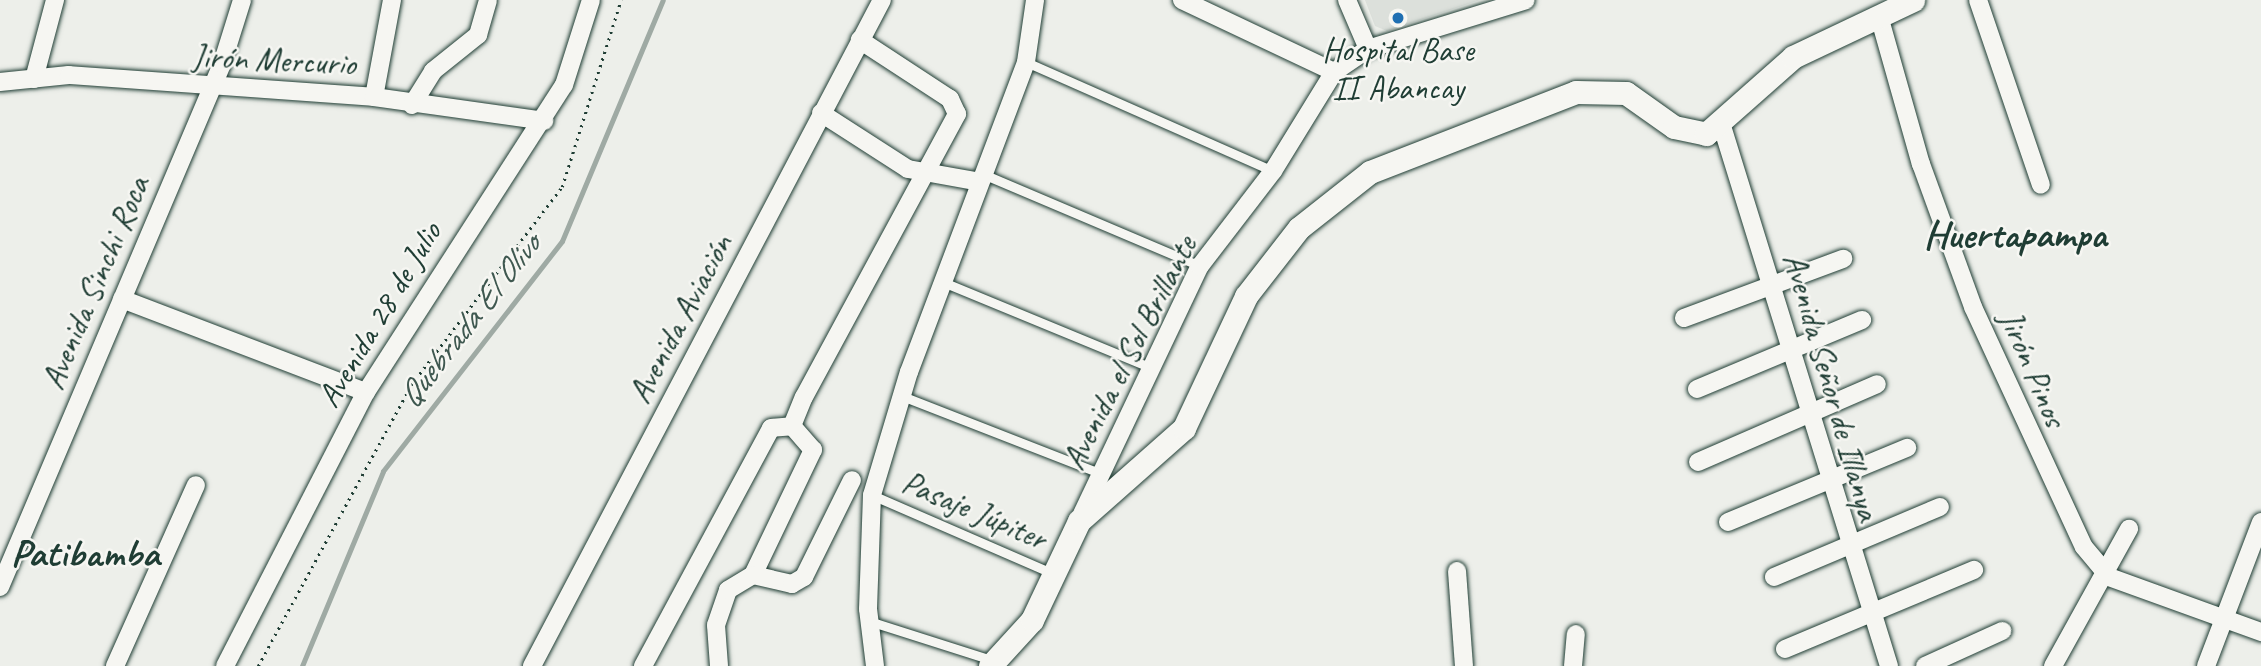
<!DOCTYPE html>
<html>
<head>
<meta charset="utf-8">
<style>
  body { margin:0 }
  #map { position:relative; width:2261px; height:666px; overflow:hidden; background:#edefea; font-family:Caveat,sans-serif }
  div>[style] { position:absolute }
  [style*='--x'] { left:calc(var(--x)*1px); top:calc(var(--y)*1px); width:calc(var(--w)*1px); rotate:calc(var(--a)*1deg) }
  .built>* { inset:0; background:#dce0db }
  .stream>* { height:5px; margin:-2.5px; padding:0 2.5px; transform-origin:2.5px; border-radius:2.5px; background:#9faaa4 }
  .path>* { height:2.5px; margin-top:-1.25px; transform-origin:0; background:repeating-linear-gradient(90deg,#1f3d34 0 2px,transparent 0 7px) }
  .roads { filter:drop-shadow(0 0 2px #1f3d34) drop-shadow(0 0 2px #1f3d34) }
  .lane>* { height:9px; margin:-4.5px; padding:0 4.5px; transform-origin:4.5px; border-radius:4.5px; background:#f6f6f2 }
  .street>* { height:18px; margin:-9px; padding:0 9px; transform-origin:9px; border-radius:9px; background:#f6f6f2 }
  .secondary>* { height:23px; margin:-11.5px; padding:0 11.5px; transform-origin:11.5px; border-radius:11.5px; background:#f6f6f2 }
  .dots>* { width:19px; height:19px; translate:-50% -50%; box-sizing:border-box; border:4px solid #f6f6f2; border-radius:50% }
  span { translate:-50% -50%; white-space:nowrap; text-align:center; line-height:1.15; -webkit-text-stroke:5px #f6f6f2; paint-order:stroke }
  .poi-label { font-size:33px; color:#1f3d34 }
  .street-label { font-size:33px; color:#1f3d34 }
  .water-label { font-size:35px; color:#3f5850; font-style:italic }
  .district-label { font-size:40px; color:#1f3d34; font-weight:700 }
</style>
</head>
<body>
<div id="map">
  <div class="built">
    <i style="clip-path:polygon(1365px 0,1480px 0,1387px 31px,1375px 26px)"></i>
  </div>
  <div class="stream">
    <i style="--x:302;--y:666;--w:211;--a:-67.4"></i>
    <i style="--x:383;--y:471;--w:291;--a:-52.1"></i>
    <i style="--x:562;--y:241;--w:261;--a:-67.3"></i>
  </div>
  <div class="path">
    <i style="--x:258;--y:666;--w:320;--a:-61.4"></i>
    <i style="--x:411;--y:385;--w:249;--a:-52.7"></i>
    <i style="--x:562;--y:187;--w:196;--a:-72.5"></i>
  </div>
  <div class="roads">
    <div class="lane">
      <i style="--x:1026;--y:62;--w:270;--a:23.8"></i>
      <i style="--x:983;--y:174;--w:236;--a:23"></i>
      <i style="--x:943;--y:282;--w:226;--a:22.4"></i>
      <i style="--x:902;--y:396;--w:215;--a:21.3"></i>
      <i style="--x:872;--y:495;--w:198;--a:23.5"></i>
      <i style="--x:869;--y:621;--w:131;--a:17.7"></i>
    </div>
    <div class="street">
      <i style="--x:1182;--y:0;--w:168;--a:25.3"></i>
      <i style="--x:1347;--y:0;--w:53;--a:66.8"></i>
      <i style="--x:1978;--y:0;--w:195;--a:71.2"></i>
      <i style="--x:1879;--y:16;--w:154;--a:74.2"></i>
      <i style="--x:1921;--y:164;--w:152;--a:70"></i>
      <i style="--x:1973;--y:307;--w:264;--a:65.2"></i>
      <i style="--x:2084;--y:547;--w:39;--a:50"></i>
      <i style="--x:2109;--y:577;--w:162;--a:19.9"></i>
      <i style="--x:34;--y:79;--w:82;--a:-75.1"></i>
      <i style="--x:0;--y:82;--w:69;--a:-5.8"></i>
      <i style="--x:69;--y:75;--w:306;--a:4.1"></i>
      <i style="--x:374;--y:97;--w:172;--a:8"></i>
      <i style="--x:374;--y:97;--w:99;--a:-79.5"></i>
      <i style="--x:412;--y:105;--w:40;--a:-58"></i>
      <i style="--x:433;--y:71;--w:58;--a:-38.7"></i>
      <i style="--x:478;--y:35;--w:36;--a:-74"></i>
      <i style="--x:821;--y:113;--w:103;--a:32.8"></i>
      <i style="--x:908;--y:169;--w:73;--a:10.2"></i>
      <i style="--x:1721;--y:123;--w:568;--a:72.81"></i>
      <i style="--x:122;--y:299;--w:261;--a:20.9"></i>
      <i style="--x:1684;--y:318;--w:170;--a:-20.4"></i>
      <i style="--x:1697;--y:389;--w:179;--a:-22.7"></i>
      <i style="--x:1698;--y:462;--w:195;--a:-23.5"></i>
      <i style="--x:1082;--y:514;--w:275;--a:-64.6"></i>
      <i style="--x:1200;--y:266;--w:120;--a:-52.5"></i>
      <i style="--x:1273;--y:171;--w:116;--a:-58.4"></i>
      <i style="--x:1334;--y:72;--w:41;--a:-34.1"></i>
      <i style="--x:1368;--y:49;--w:165;--a:-17.2"></i>
      <i style="--x:1728;--y:522;--w:194;--a:-22.5"></i>
      <i style="--x:1457;--y:571;--w:95;--a:85.8"></i>
      <i style="--x:753;--y:575;--w:139;--a:-64.4"></i>
      <i style="--x:813;--y:450;--w:32;--a:-131"></i>
      <i style="--x:792;--y:426;--w:31;--a:-68"></i>
      <i style="--x:804;--y:397;--w:322;--a:-61.6"></i>
      <i style="--x:957;--y:114;--w:17;--a:-115"></i>
      <i style="--x:950;--y:99;--w:108;--a:-146.8"></i>
      <i style="--x:1774;--y:577;--w:180;--a:-22.9"></i>
      <i style="--x:0;--y:587;--w:568;--a:-67"></i>
      <i style="--x:222;--y:64;--w:67;--a:-72.6"></i>
      <i style="--x:1785;--y:649;--w:205;--a:-22.7"></i>
      <i style="--x:115;--y:666;--w:198;--a:-65.9"></i>
      <i style="--x:225;--y:666;--w:308;--a:-62.8"></i>
      <i style="--x:366;--y:392;--w:365;--a:-57.2"></i>
      <i style="--x:564;--y:85;--w:89;--a:-72.4"></i>
      <i style="--x:532;--y:666;--w:752;--a:-62.28"></i>
      <i style="--x:643;--y:666;--w:270;--a:-61.7"></i>
      <i style="--x:771;--y:428;--w:21;--a:-5"></i>
      <i style="--x:719;--y:666;--w:41;--a:-94.2"></i>
      <i style="--x:716;--y:625;--w:37;--a:-71"></i>
      <i style="--x:728;--y:590;--w:29;--a:-31"></i>
      <i style="--x:753;--y:575;--w:40;--a:13"></i>
      <i style="--x:792;--y:584;--w:14;--a:-30"></i>
      <i style="--x:804;--y:577;--w:108;--a:-63.7"></i>
      <i style="--x:875;--y:666;--w:57;--a:-97"></i>
      <i style="--x:868;--y:609;--w:114;--a:-88"></i>
      <i style="--x:872;--y:495;--w:128;--a:-73.3"></i>
      <i style="--x:909;--y:372;--w:331;--a:-69.3"></i>
      <i style="--x:1026;--y:62;--w:63;--a:-81.7"></i>
      <i style="--x:1573;--y:666;--w:32;--a:-85"></i>
      <i style="--x:1925;--y:666;--w:85;--a:-24.4"></i>
      <i style="--x:2053;--y:666;--w:157;--a:-61"></i>
      <i style="--x:2206;--y:666;--w:154;--a:-69.1"></i>
    </div>
    <div class="secondary">
      <i style="--x:990;--y:666;--w:62;--a:-47.6"></i>
      <i style="--x:1032;--y:620;--w:110;--a:-64.6"></i>
      <i style="--x:1079;--y:521;--w:140;--a:-41.5"></i>
      <i style="--x:1184;--y:428;--w:146;--a:-64.8"></i>
      <i style="--x:1246;--y:296;--w:86;--a:-52.1"></i>
      <i style="--x:1299;--y:228;--w:90;--a:-38.3"></i>
      <i style="--x:1370;--y:172;--w:221;--a:-21.2"></i>
      <i style="--x:1576;--y:92;--w:50;--a:1.1"></i>
      <i style="--x:1626;--y:93;--w:59;--a:35.3"></i>
      <i style="--x:1674;--y:127;--w:33;--a:12"></i>
      <i style="--x:1706;--y:134;--w:116;--a:-41.5"></i>
      <i style="--x:1793;--y:57;--w:133;--a:-25.4"></i>
    </div>
  </div>
  <div class="dots">
    <i style="left:1398px;top:18px;background:#1f6fb2"></i>
  </div>
  <div class="poi-label">
    <span style="left:1398px;top:70px">Hospital Base<br>II Abancay</span>
  </div>
  <div class="street-label">
    <span style="left:274px;top:61px;rotate:3deg">Jirón Mercurio</span>
    <span style="left:96px;top:283px;rotate:-67deg">Avenida Sinchi Roca</span>
    <span style="left:380px;top:315px;rotate:-59deg">Avenida 28 de Julio</span>
    <span style="left:681px;top:319px;rotate:-62deg">Avenida Aviación</span>
    <span style="left:1130px;top:353px;rotate:-63deg">Avenida el Sol Brillante</span>
    <span style="left:2032px;top:369px;rotate:67deg">Jirón Pinos</span>
    <span style="left:1831px;top:387px;rotate:74deg">Avenida Señor de Illanya</span>
    <span style="left:974px;top:511px;rotate:23deg">Pasaje Júpiter</span>
  </div>
  <div class="water-label">
    <span style="left:469px;top:321px;rotate:-52deg">Quebrada El Olivo</span>
  </div>
  <div class="district-label">
    <span style="left:2015px;top:234px">Huertapampa</span>
    <span style="left:85px;top:553px">Patibamba</span>
  </div>
</div>
</body>
</html>
